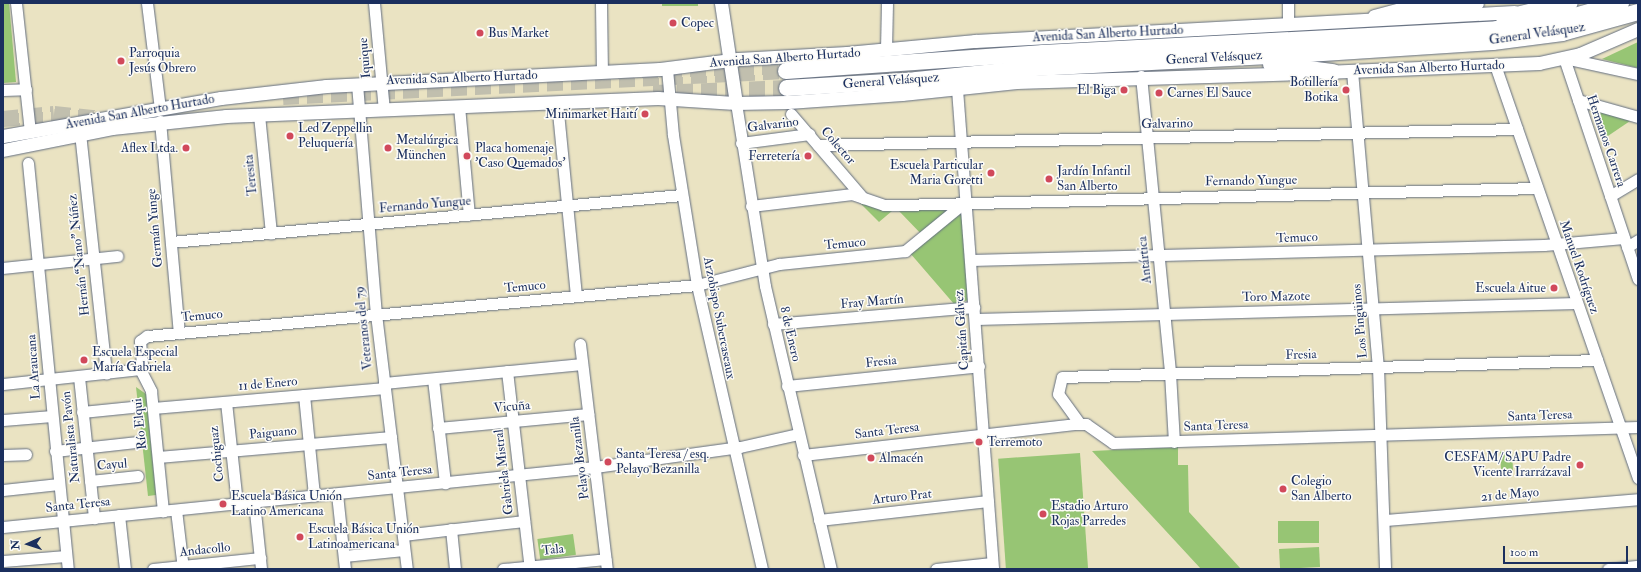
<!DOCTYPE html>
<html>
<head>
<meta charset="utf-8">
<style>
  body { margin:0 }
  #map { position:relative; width:1641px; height:572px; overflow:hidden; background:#eae3c2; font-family:"IM FELL Double Pica",serif }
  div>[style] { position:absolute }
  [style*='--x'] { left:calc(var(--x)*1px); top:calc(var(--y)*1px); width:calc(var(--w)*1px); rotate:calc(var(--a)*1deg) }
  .green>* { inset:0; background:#97c574; transform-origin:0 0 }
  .highway-tunnel>* { height:16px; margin-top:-8px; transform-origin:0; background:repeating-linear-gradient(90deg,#c1bfae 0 16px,transparent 0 24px) }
  .roads { filter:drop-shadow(0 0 1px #636e81) drop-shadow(0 0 1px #636e81) }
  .minor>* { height:11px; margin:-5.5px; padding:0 5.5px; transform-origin:5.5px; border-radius:5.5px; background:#fff }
  .major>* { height:13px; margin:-6.5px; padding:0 6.5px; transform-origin:6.5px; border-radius:6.5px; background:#fff }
  .highway>* { height:16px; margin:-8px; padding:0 8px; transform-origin:8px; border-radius:8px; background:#fff }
  .dots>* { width:11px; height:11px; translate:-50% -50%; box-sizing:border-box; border:2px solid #fdfcf7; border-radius:50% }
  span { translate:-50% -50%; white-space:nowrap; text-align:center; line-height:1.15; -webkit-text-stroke:3px #fdfcf7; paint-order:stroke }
  .poi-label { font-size:13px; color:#1b2f5e }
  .left { translate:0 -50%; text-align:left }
  .right { translate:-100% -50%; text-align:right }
  .street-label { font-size:13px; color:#1b2f5e }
  .frame { position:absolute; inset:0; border:4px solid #1b2f5e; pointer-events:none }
  .north { position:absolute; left:8px; top:524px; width:40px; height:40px; -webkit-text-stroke:3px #fdfcf7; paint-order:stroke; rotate:267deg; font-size:11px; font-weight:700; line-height:16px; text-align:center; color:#1b2f5e }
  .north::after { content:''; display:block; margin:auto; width:14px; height:18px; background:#1b2f5e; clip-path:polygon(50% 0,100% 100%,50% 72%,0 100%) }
  .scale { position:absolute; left:1503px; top:546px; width:125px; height:18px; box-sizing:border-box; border:2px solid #1b2f5e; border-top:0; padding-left:5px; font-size:12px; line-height:14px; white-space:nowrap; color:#1b2f5e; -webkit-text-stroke:3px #fdfcf7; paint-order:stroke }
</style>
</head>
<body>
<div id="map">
  <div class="green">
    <i style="clip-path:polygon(3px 3px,9px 3px,16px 82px,3px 83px)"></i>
    <i style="left:662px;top:3px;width:36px;height:3px"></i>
    <i style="clip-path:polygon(1638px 42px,1638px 68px,1602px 59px)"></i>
    <i style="clip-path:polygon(1589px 106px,1633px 119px,1602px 140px)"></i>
    <i style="clip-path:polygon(857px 200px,961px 212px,964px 216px,969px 300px,954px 304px,910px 253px,926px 239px,899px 211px,892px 211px,879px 222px)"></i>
    <i style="clip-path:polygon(136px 387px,146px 394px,156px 495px,148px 496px)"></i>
    <i style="clip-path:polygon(1178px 447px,1178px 465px,1188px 465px,1189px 512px,1241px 569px,1201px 569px,1092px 451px)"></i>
    <i style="left:1512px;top:451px;width:21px;height:12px;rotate:87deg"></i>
    <i style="left:1080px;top:453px;width:116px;height:82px;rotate:86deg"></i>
    <i style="left:1319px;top:521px;width:22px;height:41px;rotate:90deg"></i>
    <i style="left:573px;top:534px;width:21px;height:36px;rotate:82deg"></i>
    <i style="left:1319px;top:547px;width:20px;height:40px;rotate:87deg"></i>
  </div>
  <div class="highway-tunnel">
    <i style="--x:653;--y:93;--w:134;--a:-2.1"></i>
    <i style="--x:283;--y:97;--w:504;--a:-2.96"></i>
    <i style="--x:3;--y:119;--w:51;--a:-5.6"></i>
    <i style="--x:54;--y:114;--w:48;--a:5.9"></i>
  </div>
  <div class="roads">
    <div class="minor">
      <i style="--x:16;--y:3;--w:130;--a:83.8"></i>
      <i style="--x:147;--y:3;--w:107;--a:83"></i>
      <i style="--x:374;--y:3;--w:107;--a:84.7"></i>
      <i style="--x:601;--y:3;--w:69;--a:89.2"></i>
      <i style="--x:1288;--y:3;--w:22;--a:90"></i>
      <i style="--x:886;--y:50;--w:47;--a:-88.8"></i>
      <i style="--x:1495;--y:65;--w:437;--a:70.9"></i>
      <i style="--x:667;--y:69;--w:66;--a:84.8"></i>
      <i style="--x:673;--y:135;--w:152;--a:80.9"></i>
      <i style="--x:697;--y:285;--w:291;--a:77.1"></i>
      <i style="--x:1352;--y:71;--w:297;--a:85"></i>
      <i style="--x:1378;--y:367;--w:202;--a:88"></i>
      <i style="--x:1638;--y:74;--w:76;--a:-167.8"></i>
      <i style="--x:1564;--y:58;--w:233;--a:71.5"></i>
      <i style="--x:1141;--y:76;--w:298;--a:84.4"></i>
      <i style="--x:1170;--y:373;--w:69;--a:86.7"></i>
      <i style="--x:357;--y:84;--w:231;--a:85.3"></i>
      <i style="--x:376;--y:314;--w:257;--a:83.1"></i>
      <i style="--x:957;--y:89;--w:481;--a:85.7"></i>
      <i style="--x:3;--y:90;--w:23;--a:-2"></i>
      <i style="--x:1578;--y:100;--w:62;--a:15.8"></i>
      <i style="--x:557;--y:102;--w:195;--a:84.4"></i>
      <i style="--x:736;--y:103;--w:185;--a:81"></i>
      <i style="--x:765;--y:286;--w:291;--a:76.9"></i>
      <i style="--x:459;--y:106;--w:109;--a:84.8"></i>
      <i style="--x:791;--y:114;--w:111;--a:49.4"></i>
      <i style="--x:259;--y:115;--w:119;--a:84.2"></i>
      <i style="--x:160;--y:121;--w:213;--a:84.9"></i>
      <i style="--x:80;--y:133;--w:242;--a:83.8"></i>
      <i style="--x:741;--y:143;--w:69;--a:-7.5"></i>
      <i style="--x:818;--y:145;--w:699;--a:-1.31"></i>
      <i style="--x:28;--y:163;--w:408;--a:84.4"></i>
      <i style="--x:1610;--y:196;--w:33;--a:-31"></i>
      <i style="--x:751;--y:206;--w:102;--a:-6.8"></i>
      <i style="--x:852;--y:194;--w:34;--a:19"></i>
      <i style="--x:884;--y:205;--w:16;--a:0"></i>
      <i style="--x:900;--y:205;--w:637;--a:-1.53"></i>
      <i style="--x:171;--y:242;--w:513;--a:-5.26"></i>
      <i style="--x:1627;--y:247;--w:13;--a:-32"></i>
      <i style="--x:971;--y:260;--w:573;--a:-1.5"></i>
      <i style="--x:1544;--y:245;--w:80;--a:-5"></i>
      <i style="--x:3;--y:268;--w:115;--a:-6"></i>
      <i style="--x:976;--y:319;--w:601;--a:-1.52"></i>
      <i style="--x:773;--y:324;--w:202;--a:-4.8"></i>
      <i style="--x:580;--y:344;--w:227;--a:83.2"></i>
      <i style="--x:140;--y:369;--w:5;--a:-68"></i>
      <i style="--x:142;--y:364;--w:23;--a:-95"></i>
      <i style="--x:140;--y:341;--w:9;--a:-36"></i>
      <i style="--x:147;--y:336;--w:552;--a:-5.3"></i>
      <i style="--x:697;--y:285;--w:85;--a:-14.4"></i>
      <i style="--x:779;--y:264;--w:127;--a:-5.9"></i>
      <i style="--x:905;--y:251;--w:79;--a:-39.3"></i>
      <i style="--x:140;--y:369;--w:25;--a:63"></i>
      <i style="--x:151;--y:391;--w:121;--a:84.3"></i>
      <i style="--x:507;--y:371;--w:199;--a:83.4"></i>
      <i style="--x:79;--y:377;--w:142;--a:83.9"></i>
      <i style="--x:433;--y:379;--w:105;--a:83.4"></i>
      <i style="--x:384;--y:383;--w:199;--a:-5.5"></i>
      <i style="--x:3;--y:384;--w:138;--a:-6.2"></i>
      <i style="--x:787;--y:386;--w:193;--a:-5.9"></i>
      <i style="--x:304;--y:395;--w:101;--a:84.3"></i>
      <i style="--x:226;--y:402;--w:103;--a:83.8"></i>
      <i style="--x:153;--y:408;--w:233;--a:-4.9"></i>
      <i style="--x:82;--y:412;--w:50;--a:-5.7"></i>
      <i style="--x:3;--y:420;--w:49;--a:-4.7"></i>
      <i style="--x:1080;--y:424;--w:37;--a:-126"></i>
      <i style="--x:1058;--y:394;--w:17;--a:-77"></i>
      <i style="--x:1062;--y:377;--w:535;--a:-1.82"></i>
      <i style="--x:438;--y:428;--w:151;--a:-5.3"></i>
      <i style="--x:55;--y:451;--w:81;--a:-6.3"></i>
      <i style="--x:3;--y:455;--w:23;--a:-2"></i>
      <i style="--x:803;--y:455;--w:273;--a:-6.5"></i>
      <i style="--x:1074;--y:424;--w:12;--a:0"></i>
      <i style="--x:1086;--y:424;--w:33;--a:35"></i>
      <i style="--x:1113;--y:443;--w:525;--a:-1.75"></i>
      <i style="--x:158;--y:457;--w:234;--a:-4.9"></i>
      <i style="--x:90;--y:481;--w:48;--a:-5.9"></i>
      <i style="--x:3;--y:490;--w:56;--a:-6.1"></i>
      <i style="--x:337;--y:494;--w:75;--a:83.9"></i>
      <i style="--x:254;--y:502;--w:67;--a:84"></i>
      <i style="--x:176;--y:510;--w:59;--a:83.2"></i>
      <i style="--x:119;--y:515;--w:54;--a:83.7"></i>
      <i style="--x:819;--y:520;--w:170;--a:-6.4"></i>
      <i style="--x:1385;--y:520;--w:254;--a:-4.7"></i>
      <i style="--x:3;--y:527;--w:595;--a:-5.79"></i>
      <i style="--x:595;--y:467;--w:146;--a:-7.9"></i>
      <i style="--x:740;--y:447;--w:59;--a:-12.6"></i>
      <i style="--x:451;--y:529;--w:40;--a:84.3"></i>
      <i style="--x:403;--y:535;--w:122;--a:-6.6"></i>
      <i style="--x:344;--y:556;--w:60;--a:-5.7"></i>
      <i style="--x:3;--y:561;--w:63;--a:-4.5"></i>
      <i style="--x:153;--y:569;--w:108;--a:-5.9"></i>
      <i style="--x:503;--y:569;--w:103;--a:-5.5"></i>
      <i style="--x:936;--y:569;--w:56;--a:-6.1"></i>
      <i style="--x:1608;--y:569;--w:30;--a:-6"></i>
    </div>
    <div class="major">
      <i style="--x:721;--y:3;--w:101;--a:81.5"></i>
      <i style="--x:1542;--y:8;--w:29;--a:-10"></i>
      <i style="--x:1374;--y:16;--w:35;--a:-15"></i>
      <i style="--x:1408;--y:7;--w:69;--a:-3.3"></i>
      <i style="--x:1324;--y:72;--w:215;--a:-2.4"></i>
      <i style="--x:1539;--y:63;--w:42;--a:-12.4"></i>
      <i style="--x:1580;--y:54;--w:63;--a:-23.3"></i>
      <i style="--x:3;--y:136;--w:221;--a:-9.9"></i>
      <i style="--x:221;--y:98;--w:106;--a:-6.5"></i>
      <i style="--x:326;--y:86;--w:334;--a:-2.9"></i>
      <i style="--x:660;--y:69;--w:79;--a:-7.3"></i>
      <i style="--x:738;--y:59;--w:109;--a:-3.2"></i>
      <i style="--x:847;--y:53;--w:129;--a:-5.4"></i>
      <i style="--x:975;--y:41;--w:540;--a:-3.08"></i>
      <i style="--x:3;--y:150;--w:111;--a:-11.4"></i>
      <i style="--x:112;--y:128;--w:115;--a:-6"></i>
      <i style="--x:226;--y:116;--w:432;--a:-2.4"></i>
      <i style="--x:658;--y:98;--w:78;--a:3.7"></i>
      <i style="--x:736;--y:103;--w:52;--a:-1.1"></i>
      <i style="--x:788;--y:102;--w:114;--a:-4"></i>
      <i style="--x:902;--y:94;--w:115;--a:-6"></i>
      <i style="--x:1016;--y:82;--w:283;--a:-1.8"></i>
    </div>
    <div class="highway">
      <i style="--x:1504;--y:18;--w:47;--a:-13.4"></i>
      <i style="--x:1271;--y:64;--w:63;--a:7.4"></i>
      <i style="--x:786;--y:71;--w:258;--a:-4"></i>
      <i style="--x:1043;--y:53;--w:455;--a:-3"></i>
      <i style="--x:1497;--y:29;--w:75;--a:-9.2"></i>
      <i style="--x:1571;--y:17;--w:52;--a:-15.6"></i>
      <i style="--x:787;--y:88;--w:129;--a:-3.5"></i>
      <i style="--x:916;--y:80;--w:119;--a:-5.8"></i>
      <i style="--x:1034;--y:68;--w:258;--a:-2.9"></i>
      <i style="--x:1292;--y:55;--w:201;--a:-3.7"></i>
      <i style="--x:1493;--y:42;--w:70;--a:-7.4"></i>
      <i style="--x:1562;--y:33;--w:79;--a:-15.4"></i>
    </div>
  </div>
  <div class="dots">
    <i style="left:673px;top:23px;background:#d1495b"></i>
    <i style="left:480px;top:33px;background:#d1495b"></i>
    <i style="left:121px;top:61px;background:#d1495b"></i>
    <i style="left:1124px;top:90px;background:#d1495b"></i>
    <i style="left:1346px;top:90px;background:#d1495b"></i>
    <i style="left:1159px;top:93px;background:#d1495b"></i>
    <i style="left:645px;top:114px;background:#d1495b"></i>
    <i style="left:290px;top:136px;background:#d1495b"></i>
    <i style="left:186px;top:148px;background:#d1495b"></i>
    <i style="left:388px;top:148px;background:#d1495b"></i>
    <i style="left:467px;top:156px;background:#d1495b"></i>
    <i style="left:808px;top:156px;background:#d1495b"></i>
    <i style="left:991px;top:173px;background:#d1495b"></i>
    <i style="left:1049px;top:179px;background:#d1495b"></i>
    <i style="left:1554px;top:288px;background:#d1495b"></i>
    <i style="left:84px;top:360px;background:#d1495b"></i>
    <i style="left:979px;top:442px;background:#d1495b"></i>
    <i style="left:871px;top:458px;background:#d1495b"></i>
    <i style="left:608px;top:462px;background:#d1495b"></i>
    <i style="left:1580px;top:465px;background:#d1495b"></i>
    <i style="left:1283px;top:489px;background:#d1495b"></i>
    <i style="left:223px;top:504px;background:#d1495b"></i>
    <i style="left:1043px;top:514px;background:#d1495b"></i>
    <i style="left:300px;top:537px;background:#d1495b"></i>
  </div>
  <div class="poi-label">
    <span class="left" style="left:681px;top:23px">Copec</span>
    <span class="left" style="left:488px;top:33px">Bus Market</span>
    <span class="left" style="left:129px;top:61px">Parroquia<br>Jesús Obrero</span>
    <span class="right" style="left:1338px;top:90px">Botillería<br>Botika</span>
    <span class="right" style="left:1116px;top:90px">El Biga</span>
    <span class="left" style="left:1167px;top:93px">Carnes El Sauce</span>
    <span class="right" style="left:637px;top:114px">Minimarket Haití</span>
    <span class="left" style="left:298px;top:136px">Led Zeppellin<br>Peluquería</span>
    <span class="left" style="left:396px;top:148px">Metalúrgica<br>München</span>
    <span class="right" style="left:178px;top:148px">Aflex Ltda.</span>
    <span class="left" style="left:475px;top:156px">Placa homenaje<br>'Caso Quemados'</span>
    <span class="right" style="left:800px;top:156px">Ferretería</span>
    <span class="right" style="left:983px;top:173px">Escuela Particular<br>Maria Goretti</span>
    <span class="left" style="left:1057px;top:179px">Jardín Infantil<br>San Alberto</span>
    <span class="right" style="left:1546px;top:288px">Escuela Aitue</span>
    <span class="left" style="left:92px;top:360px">Escuela Especial<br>María Gabriela</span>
    <span class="left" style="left:987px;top:442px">Terremoto</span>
    <span class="left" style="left:616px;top:462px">Santa Teresa / esq.<br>Pelayo Bezanilla</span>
    <span class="left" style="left:879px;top:458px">Almacén</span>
    <span class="right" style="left:1571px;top:465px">CESFAM/ SAPU Padre<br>Vicente Irarrázaval</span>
    <span class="left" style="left:1291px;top:489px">Colegio<br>San Alberto</span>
    <span class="left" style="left:231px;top:504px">Escuela Básica Unión<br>Latino Americana</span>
    <span class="left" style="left:1051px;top:514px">Estadio Arturo<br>Rojas Parredes</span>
    <span class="left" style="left:308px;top:537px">Escuela Básica Unión<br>Latinoamericana</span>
  </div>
  <div class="street-label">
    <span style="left:1108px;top:34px;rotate:-3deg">Avenida San Alberto Hurtado</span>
    <span style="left:1537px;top:34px;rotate:-8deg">General Velásquez</span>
    <span style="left:365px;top:58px;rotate:-95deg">Iquique</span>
    <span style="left:785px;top:58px;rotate:-4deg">Avenida San Alberto Hurtado</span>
    <span style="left:1214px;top:58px;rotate:-3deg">General Velásquez</span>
    <span style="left:1429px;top:68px;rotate:-2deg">Avenida San Alberto Hurtado</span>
    <span style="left:462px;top:78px;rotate:-2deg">Avenida San Alberto Hurtado</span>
    <span style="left:891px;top:81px;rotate:-4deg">General Velásquez</span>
    <span style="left:140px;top:112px;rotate:-10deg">Avenida San Alberto Hurtado</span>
    <span style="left:1167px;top:124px;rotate:-1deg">Galvarino</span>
    <span style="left:773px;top:125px;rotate:-7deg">Galvarino</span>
    <span style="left:1606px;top:141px;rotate:71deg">Hermanos Carrera</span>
    <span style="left:838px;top:146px;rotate:49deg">Colector</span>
    <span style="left:251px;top:175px;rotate:-96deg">Teresita</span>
    <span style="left:1251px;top:181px;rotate:-1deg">Fernando Yungue</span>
    <span style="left:425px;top:205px;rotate:-5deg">Fernando Yungue</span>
    <span style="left:155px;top:228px;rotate:-95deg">Germán Yunge</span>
    <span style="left:1297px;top:238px;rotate:-2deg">Temuco</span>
    <span style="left:845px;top:244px;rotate:-5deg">Temuco</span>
    <span style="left:79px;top:255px;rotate:-96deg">Hernán “Nano” Núñez</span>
    <span style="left:1145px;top:260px;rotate:-96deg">Antártica</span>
    <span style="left:1579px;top:267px;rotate:71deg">Manuel Rodríguez</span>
    <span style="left:525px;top:287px;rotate:-5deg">Temuco</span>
    <span style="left:1276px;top:297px;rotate:-1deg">Toro Mazote</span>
    <span style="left:872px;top:302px;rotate:-5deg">Fray Martín</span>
    <span style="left:202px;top:316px;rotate:-5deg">Temuco</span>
    <span style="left:719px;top:318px;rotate:79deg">Arzobispo Subercaseaux</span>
    <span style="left:1360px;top:321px;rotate:-95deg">Los Pingüinos</span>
    <span style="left:364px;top:328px;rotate:-96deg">Veteranos del 79</span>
    <span style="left:962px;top:330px;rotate:-94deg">Capitán Gálvez</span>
    <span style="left:790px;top:334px;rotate:77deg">8 de Enero</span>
    <span style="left:1301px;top:355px;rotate:-2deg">Fresia</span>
    <span style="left:881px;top:362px;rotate:-6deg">Fresia</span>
    <span style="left:34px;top:367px;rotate:-94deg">La Araucana</span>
    <span style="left:268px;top:384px;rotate:-5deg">11 de Enero</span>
    <span style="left:512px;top:407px;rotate:-5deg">Vicuña</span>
    <span style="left:1540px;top:416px;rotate:-2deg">Santa Teresa</span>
    <span style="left:140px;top:424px;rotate:-96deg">Río Elqui</span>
    <span style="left:1216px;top:426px;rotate:-2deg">Santa Teresa</span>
    <span style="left:887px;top:431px;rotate:-7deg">Santa Teresa</span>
    <span style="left:273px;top:433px;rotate:-5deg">Paiguano</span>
    <span style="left:71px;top:437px;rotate:-96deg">Naturalista Pavón</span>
    <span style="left:217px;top:454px;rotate:-96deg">Cochiguaz</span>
    <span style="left:580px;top:458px;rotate:-97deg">Pelayo Bezanilla</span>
    <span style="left:112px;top:465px;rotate:-5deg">Cayul</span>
    <span style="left:504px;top:472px;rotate:-97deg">Gabriela Mistral</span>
    <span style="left:400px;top:473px;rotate:-6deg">Santa Teresa</span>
    <span style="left:1510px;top:495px;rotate:-5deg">21 de Mayo</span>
    <span style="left:902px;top:497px;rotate:-6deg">Arturo Prat</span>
    <span style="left:78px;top:505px;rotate:-6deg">Santa Teresa</span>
    <span style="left:205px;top:550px;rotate:-6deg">Andacollo</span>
    <span style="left:553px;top:550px;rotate:-6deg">Tala</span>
  </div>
  <div class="frame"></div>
  <div class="north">N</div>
  <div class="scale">100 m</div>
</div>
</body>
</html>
